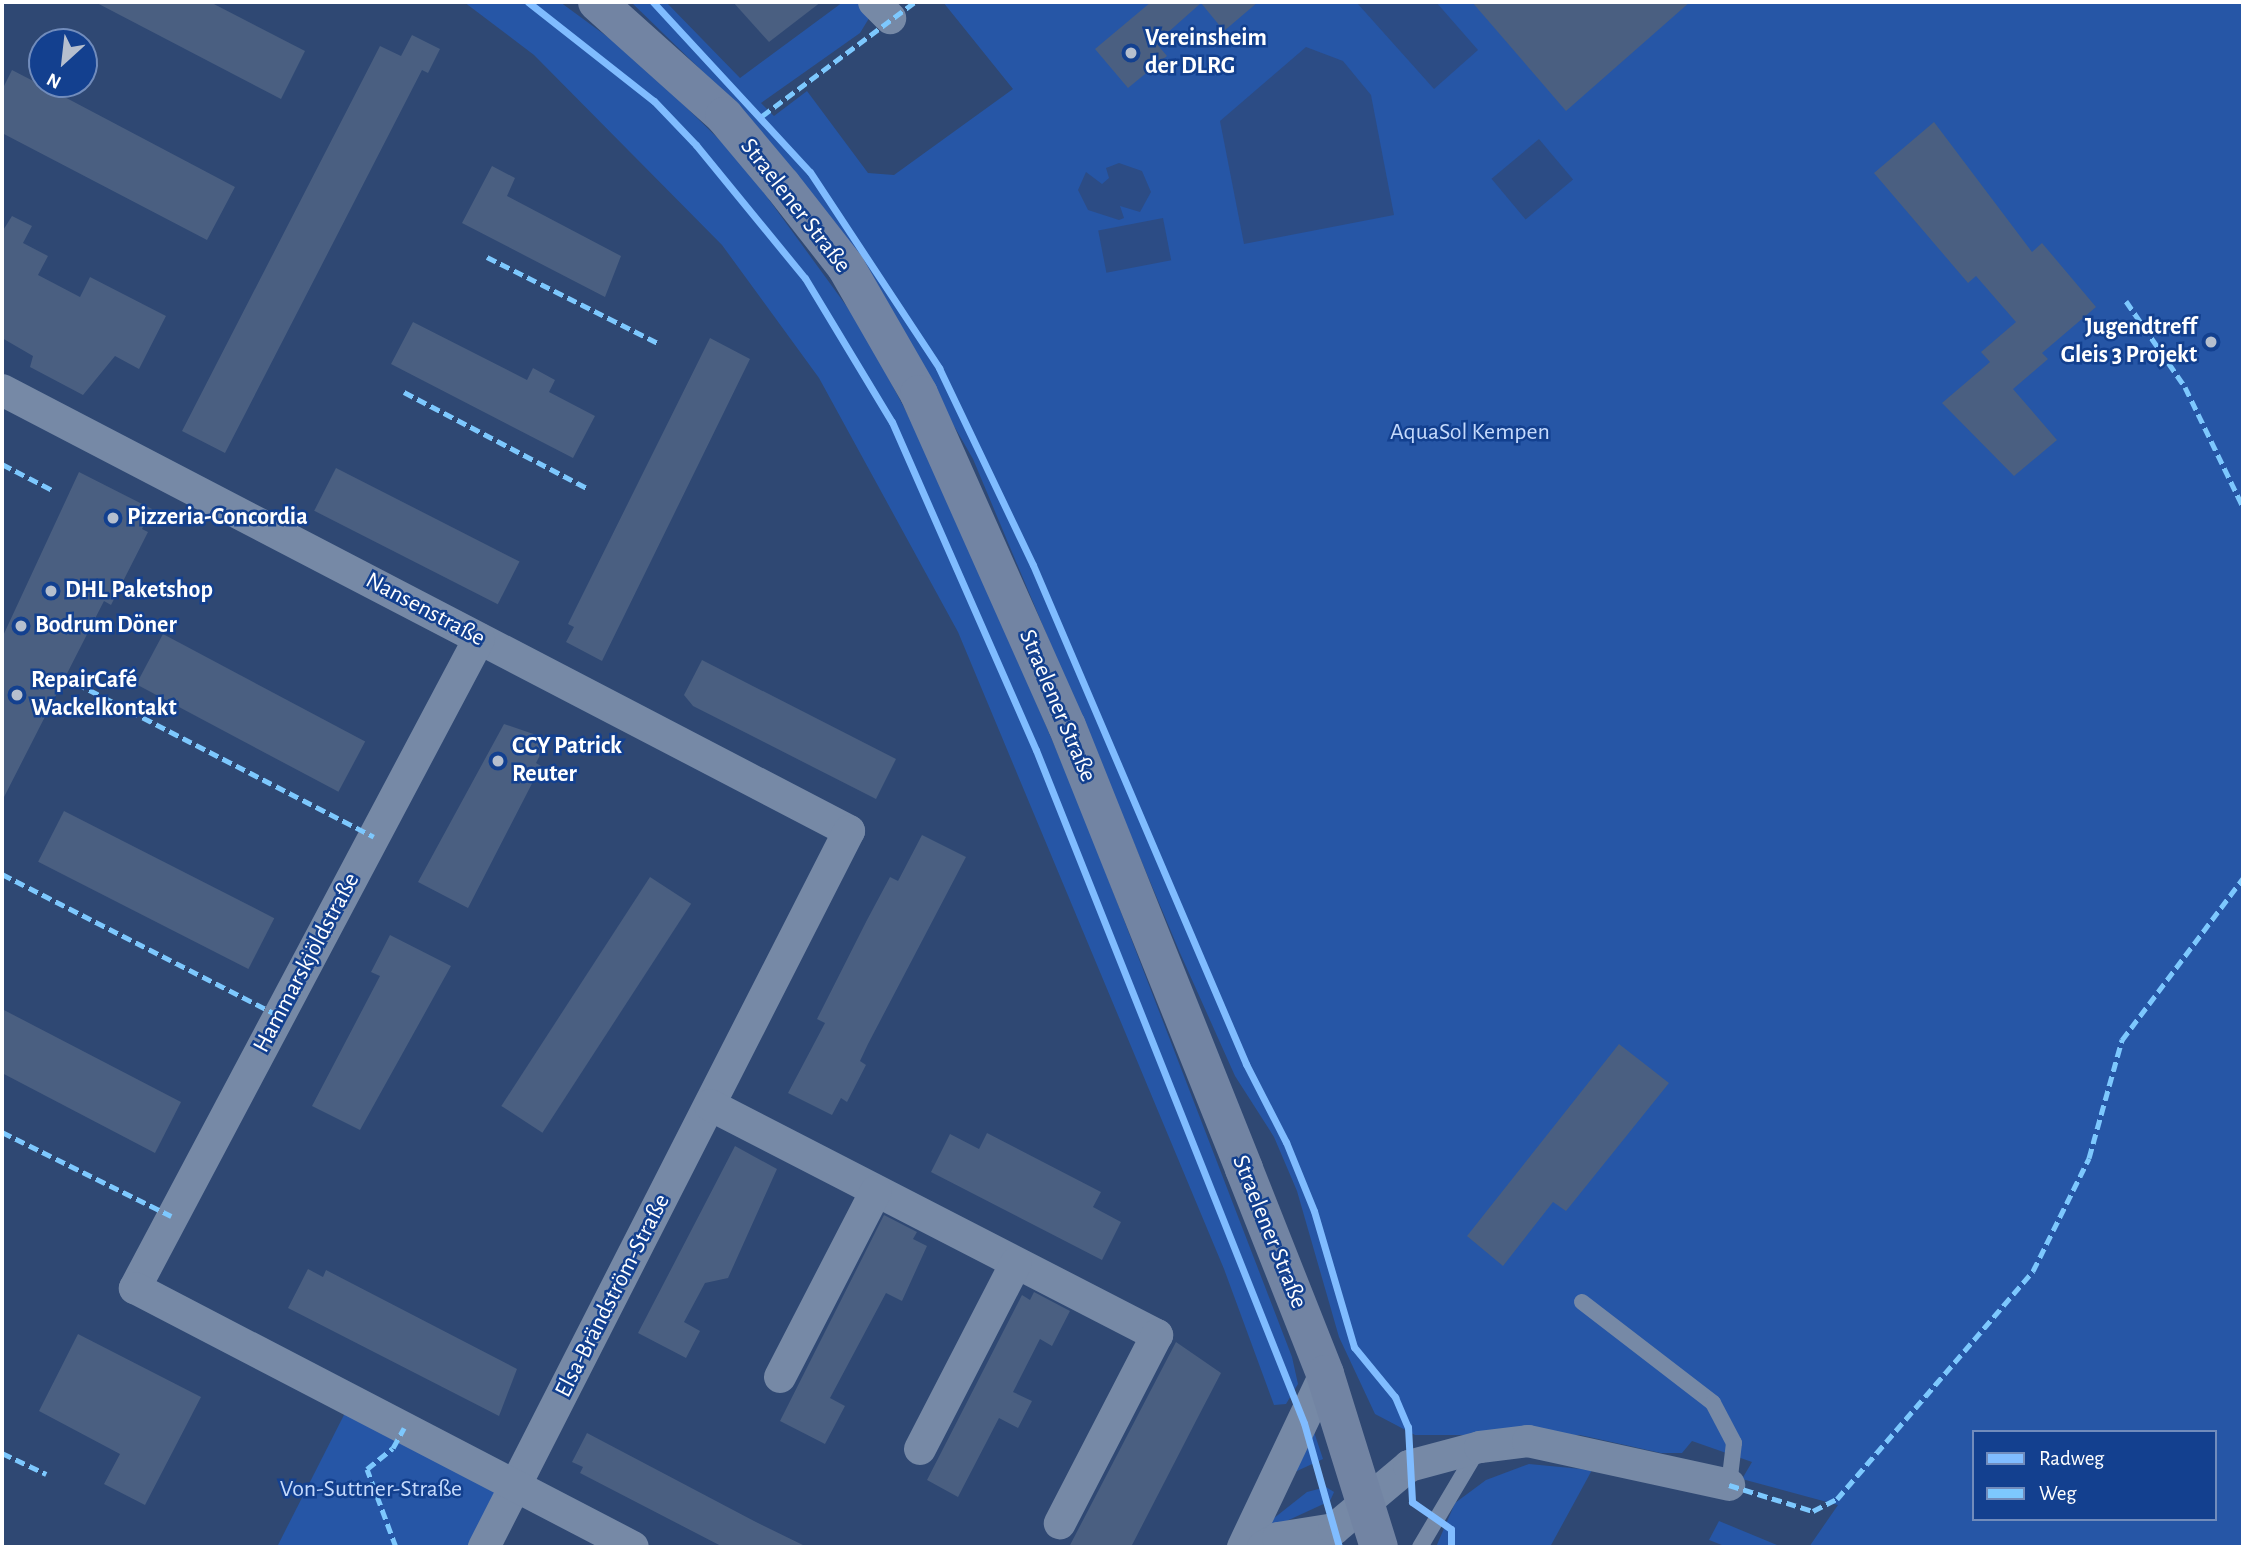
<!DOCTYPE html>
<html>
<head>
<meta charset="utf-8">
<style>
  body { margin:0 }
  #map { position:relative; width:2245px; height:1549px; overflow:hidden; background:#2f4873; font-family:"Alegreya Sans",sans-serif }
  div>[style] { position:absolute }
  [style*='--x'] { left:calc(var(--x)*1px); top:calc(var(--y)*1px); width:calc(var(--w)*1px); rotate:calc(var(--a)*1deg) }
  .green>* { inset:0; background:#2656a6 }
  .water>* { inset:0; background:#2c4c85; transform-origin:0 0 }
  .building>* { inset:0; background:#4a5f81; transform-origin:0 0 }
  .lane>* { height:16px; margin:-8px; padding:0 8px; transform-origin:8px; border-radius:8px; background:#7689a6 }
  .street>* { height:32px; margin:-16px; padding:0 16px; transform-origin:16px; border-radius:16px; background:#7689a6 }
  .secondary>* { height:38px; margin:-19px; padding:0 19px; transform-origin:19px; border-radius:19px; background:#7284a3 }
  .quiet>* { height:5px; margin-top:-2.5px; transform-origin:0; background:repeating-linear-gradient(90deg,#7dc8fe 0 10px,transparent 0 15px) }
  .cycleway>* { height:7px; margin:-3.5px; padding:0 3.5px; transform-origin:3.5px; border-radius:3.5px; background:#80bcff }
  .dots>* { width:19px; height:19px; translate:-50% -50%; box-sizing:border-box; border:4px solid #13408f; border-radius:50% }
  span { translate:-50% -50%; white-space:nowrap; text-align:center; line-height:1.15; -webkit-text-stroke:5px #13408f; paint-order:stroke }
  .poi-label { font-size:24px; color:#fff; font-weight:700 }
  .left { translate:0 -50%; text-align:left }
  .right { translate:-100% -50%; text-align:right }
  .street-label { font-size:24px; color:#fff }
  .park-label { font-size:24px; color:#c5dafc }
  .frame { position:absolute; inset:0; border:4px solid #fff; pointer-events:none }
  .legend { position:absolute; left:1972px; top:1430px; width:245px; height:91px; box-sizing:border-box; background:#13408f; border:2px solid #718cbc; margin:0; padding:9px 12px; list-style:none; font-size:21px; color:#fff }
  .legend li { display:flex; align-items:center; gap:14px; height:35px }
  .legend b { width:35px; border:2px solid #718cbc }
  .north { position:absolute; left:28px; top:28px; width:70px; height:70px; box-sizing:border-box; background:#13408f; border:2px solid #718cbc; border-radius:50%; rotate:207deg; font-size:19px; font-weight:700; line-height:28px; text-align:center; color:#fff }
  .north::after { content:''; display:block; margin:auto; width:24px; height:32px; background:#b6bfce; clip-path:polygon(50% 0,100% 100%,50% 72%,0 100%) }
</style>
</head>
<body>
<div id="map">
  <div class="green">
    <i style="clip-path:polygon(464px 2px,560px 2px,635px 57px,741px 161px,861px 326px,937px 470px,1079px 803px,1292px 1357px,1298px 1384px,1286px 1404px,1274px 1405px,1224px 1269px,958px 632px,819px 378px,722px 245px,534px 55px)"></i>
    <i style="clip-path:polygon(evenodd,631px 2px,666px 2px,740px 78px,843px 2px,861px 2px,871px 15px,860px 33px,761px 103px,774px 116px,807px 91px,868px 173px,894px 175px,1013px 89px,943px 2px,2243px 2px,2243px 1547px,1809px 1547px,1838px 1505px,1742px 1479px,1752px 1462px,1692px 1441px,1682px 1453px,1661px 1453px,1580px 1435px,1415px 1435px,1375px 1414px,1339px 1337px,1297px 1191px,1274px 1137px,1235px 1076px,1180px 953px,973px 459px,927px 379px,702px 71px,631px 2px,1974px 1432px,2215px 1432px,2215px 1519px,1974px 1519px,1974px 1432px)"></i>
    <i style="clip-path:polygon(346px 1411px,495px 1488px,499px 1500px,475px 1547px,277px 1547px)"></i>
    <i style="clip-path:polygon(1313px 1429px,1323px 1459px,1297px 1471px,1293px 1468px)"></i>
    <i style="clip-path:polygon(1529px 1464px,1592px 1470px,1550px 1547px,1436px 1547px,1455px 1503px,1486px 1480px)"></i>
    <i style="clip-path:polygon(1326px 1487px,1334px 1492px,1330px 1501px,1267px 1530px,1264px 1526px,1307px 1492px)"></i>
    <i style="clip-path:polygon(1719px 1521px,1782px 1547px,1727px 1547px,1709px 1540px)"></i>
  </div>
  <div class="water">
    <i style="clip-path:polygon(1436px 2px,1478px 50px,1434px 89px,1357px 3px)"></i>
    <i style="clip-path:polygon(1306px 47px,1343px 61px,1371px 95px,1394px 215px,1244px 244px,1220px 121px)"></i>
    <i style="left:1539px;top:139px;width:53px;height:62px;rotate:50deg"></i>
    <i style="clip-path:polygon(1119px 163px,1142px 171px,1151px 192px,1140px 212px,1120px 206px,1124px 218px,1119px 220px,1088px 210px,1078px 190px,1086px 172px,1102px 184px,1109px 178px,1106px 168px)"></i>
    <i style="left:1163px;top:218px;width:43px;height:66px;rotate:79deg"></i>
  </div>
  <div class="building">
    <i style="clip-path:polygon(95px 2px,210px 2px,305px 51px,281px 99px)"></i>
    <i style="clip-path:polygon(733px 2px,821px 2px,769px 42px)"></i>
    <i style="clip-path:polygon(1151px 2px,1258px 2px,1224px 31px,1201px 3px,1156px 43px,1167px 56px,1128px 88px,1095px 49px)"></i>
    <i style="clip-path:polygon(1472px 2px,1690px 2px,1566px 111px)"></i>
    <i style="clip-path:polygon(412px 35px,440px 49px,428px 73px,422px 70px,225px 453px,182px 431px,380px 46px,401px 56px)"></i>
    <i style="clip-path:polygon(12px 70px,39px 84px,62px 84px,57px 93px,235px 187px,207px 240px,2px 133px,2px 90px)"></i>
    <i style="clip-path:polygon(1934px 122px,2032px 252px,2042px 243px,2096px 307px,2042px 353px,2048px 359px,2013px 389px,2057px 440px,2014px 476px,1942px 403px,1990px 362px,1981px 352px,2016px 322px,1976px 276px,1968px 283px,1874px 173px)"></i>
    <i style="clip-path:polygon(492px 166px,515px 178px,507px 196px,621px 256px,605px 297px,462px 223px)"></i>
    <i style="clip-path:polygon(12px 216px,32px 226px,23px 243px,48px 256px,38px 275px,80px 297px,90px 277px,166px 316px,139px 369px,115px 356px,83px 395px,30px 367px,33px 356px,2px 338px,2px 232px)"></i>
    <i style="clip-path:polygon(413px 322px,527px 380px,533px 368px,555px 380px,549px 392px,595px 416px,573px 458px,391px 364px)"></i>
    <i style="clip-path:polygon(710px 338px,750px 359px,602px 661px,566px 642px,574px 627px,568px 624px)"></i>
    <i style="left:336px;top:468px;width:206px;height:48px;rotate:27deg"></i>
    <i style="clip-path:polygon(79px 472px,152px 509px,142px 529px,148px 532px,111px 605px,104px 601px,2px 801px,2px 638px)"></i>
    <i style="left:163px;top:634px;width:229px;height:57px;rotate:28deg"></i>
    <i style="clip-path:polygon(702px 660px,896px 759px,876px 799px,693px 706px,684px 695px)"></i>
    <i style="clip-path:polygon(504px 724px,548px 739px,536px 763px,541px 766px,468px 908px,418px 882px)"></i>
    <i style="left:64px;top:811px;width:236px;height:57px;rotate:27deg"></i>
    <i style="clip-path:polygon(922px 835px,966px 857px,868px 1044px,860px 1061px,866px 1065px,847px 1102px,841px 1098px,832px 1115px,788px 1093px,825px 1023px,817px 1019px,867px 920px,890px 877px,898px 881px)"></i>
    <i style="left:650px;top:877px;width:49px;height:273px;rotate:33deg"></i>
    <i style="clip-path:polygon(390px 935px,451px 966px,360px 1130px,312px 1106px,380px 976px,371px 972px)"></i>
    <i style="clip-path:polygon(2px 1009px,181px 1102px,155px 1153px,2px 1073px)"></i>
    <i style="clip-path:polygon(1619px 1044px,1669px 1083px,1566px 1211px,1553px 1202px,1503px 1266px,1467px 1236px)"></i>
    <i style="clip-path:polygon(987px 1133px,1101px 1192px,1093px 1207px,1121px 1222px,1102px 1260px,931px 1172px,950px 1134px,979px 1149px)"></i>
    <i style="clip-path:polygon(735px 1146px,777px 1169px,728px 1278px,705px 1283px,684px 1322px,700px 1331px,686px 1358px,638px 1333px)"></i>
    <i style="clip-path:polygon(884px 1215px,917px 1232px,913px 1239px,927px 1246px,902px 1301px,886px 1293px,830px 1398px,845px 1406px,825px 1444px,780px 1421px)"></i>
    <i style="clip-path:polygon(308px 1269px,323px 1277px,326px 1270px,517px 1369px,499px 1416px,288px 1308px)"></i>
    <i style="clip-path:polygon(1034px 1292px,1070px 1311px,1052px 1346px,1040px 1339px,1013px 1392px,1032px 1401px,1018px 1428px,999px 1418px,958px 1497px,927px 1480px,1022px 1295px,1030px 1300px)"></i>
    <i style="clip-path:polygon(78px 1334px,201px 1397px,145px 1505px,104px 1484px,120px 1454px,39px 1411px)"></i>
    <i style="clip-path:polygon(1176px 1342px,1221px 1373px,1197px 1419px,1131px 1547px,1069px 1547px)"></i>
    <i style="clip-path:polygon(587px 1433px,754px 1521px,807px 1547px,723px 1547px,580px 1473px,583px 1467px,572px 1462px)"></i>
  </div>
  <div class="lane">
    <i style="--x:1582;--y:1302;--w:165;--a:37.6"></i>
    <i style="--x:1713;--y:1403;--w:45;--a:62.3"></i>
    <i style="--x:1734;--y:1443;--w:42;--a:96.8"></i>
    <i style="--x:1420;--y:1547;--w:112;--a:-59.3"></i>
  </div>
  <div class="street">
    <i style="--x:874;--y:2;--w:23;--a:45"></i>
    <i style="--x:2;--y:390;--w:955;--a:27.5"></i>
    <i style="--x:849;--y:831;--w:804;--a:117.01"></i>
    <i style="--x:479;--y:639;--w:735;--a:117.93"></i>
    <i style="--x:135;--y:1288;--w:561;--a:27.48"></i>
    <i style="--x:710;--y:1105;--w:503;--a:27.23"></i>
    <i style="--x:1157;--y:1335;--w:212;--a:117.3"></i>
    <i style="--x:780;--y:1377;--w:209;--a:-62.7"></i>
    <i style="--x:920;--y:1449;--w:209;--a:-62.7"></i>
    <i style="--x:1243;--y:1547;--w:191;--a:-64.6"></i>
    <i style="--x:1263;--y:1547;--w:17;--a:-31"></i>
    <i style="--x:1278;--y:1538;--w:57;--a:-9.1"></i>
    <i style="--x:1334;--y:1529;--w:98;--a:-40"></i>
    <i style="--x:1409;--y:1466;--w:73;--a:-15"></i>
    <i style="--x:1480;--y:1447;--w:48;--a:-7.1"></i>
    <i style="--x:1528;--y:1441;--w:206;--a:12.3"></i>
  </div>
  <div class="secondary">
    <i style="--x:597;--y:2;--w:171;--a:41.9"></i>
    <i style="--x:724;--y:116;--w:90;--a:50"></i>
    <i style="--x:782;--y:185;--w:104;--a:52"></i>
    <i style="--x:846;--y:267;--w:146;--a:60.1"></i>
    <i style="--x:919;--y:394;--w:363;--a:66"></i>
    <i style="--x:1067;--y:726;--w:477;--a:68.2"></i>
    <i style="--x:1244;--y:1169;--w:220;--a:68.4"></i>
    <i style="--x:1325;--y:1374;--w:181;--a:72.7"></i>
  </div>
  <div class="quiet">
    <i style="--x:762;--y:116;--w:191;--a:-36.7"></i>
    <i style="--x:487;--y:257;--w:194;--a:26.7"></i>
    <i style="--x:2126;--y:301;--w:104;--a:55.5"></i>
    <i style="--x:2185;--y:387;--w:133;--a:64.2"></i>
    <i style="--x:404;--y:392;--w:207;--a:27.7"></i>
    <i style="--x:2;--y:464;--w:59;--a:27.4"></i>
    <i style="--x:76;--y:683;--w:335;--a:27.3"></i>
    <i style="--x:2;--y:874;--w:311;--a:27.1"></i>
    <i style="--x:2;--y:1132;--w:189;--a:26.4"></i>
    <i style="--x:2;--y:1453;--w:49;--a:25.5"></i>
    <i style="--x:1729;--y:1485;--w:88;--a:17.2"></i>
    <i style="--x:1813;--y:1511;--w:27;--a:-27"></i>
    <i style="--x:1837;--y:1499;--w:301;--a:-49.3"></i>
    <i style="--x:2033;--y:1271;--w:126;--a:-63.6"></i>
    <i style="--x:2089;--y:1158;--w:123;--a:-74.4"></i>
    <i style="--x:2122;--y:1040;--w:202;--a:-53.2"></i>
    <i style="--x:396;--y:1547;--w:83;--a:-110.4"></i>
    <i style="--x:367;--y:1469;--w:33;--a:-39"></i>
    <i style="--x:393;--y:1448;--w:23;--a:-61"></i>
  </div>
  <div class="cycleway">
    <i style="--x:528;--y:2;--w:160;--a:38.2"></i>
    <i style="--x:654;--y:101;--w:61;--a:46.3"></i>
    <i style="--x:696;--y:145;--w:172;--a:50.7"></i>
    <i style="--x:805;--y:278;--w:168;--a:58.9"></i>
    <i style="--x:892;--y:422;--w:358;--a:66.3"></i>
    <i style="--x:1036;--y:750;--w:724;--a:68.29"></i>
    <i style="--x:1304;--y:1423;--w:129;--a:74.2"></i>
    <i style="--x:653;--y:2;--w:231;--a:47.3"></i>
    <i style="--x:810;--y:172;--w:235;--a:56.6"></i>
    <i style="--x:939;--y:368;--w:218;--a:64.5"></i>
    <i style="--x:1033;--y:565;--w:543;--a:66.88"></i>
    <i style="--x:1246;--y:1064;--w:88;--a:62.9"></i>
    <i style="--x:1286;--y:1142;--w:74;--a:67.9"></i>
    <i style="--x:1314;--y:1211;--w:142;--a:73.6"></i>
    <i style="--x:1354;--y:1347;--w:65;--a:50.6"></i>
    <i style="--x:1395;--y:1397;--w:33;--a:67"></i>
    <i style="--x:1408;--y:1427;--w:75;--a:86.9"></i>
    <i style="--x:1412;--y:1502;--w:47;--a:34.7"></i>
    <i style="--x:1451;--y:1529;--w:18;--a:90"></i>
  </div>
  <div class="dots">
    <i style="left:1131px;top:53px;background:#b6bfce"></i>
    <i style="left:2211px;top:342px;background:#b6bfce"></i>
    <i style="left:113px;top:518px;background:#b6bfce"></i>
    <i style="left:51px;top:591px;background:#b6bfce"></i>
    <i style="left:21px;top:626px;background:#b6bfce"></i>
    <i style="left:17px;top:695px;background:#b6bfce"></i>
    <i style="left:498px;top:761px;background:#b6bfce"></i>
  </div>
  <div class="poi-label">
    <span class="left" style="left:1145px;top:53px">Vereinsheim<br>der DLRG</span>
    <span class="right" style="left:2197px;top:342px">Jugendtreff<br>Gleis 3 Projekt</span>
    <span class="left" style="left:127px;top:518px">Pizzeria-Concordia</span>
    <span class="left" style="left:65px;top:591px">DHL Paketshop</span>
    <span class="left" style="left:35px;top:626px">Bodrum Döner</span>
    <span class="left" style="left:31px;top:695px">RepairCafé<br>Wackelkontakt</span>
    <span class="left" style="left:512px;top:761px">CCY Patrick<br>Reuter</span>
  </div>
  <div class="street-label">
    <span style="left:795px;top:206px;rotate:52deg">Straelener Straße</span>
    <span style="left:425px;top:610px;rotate:28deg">Nansenstraße</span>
    <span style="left:1057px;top:706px;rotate:67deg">Straelener Straße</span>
    <span style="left:307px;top:963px;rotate:-62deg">Hammarskjöldstraße</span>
    <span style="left:1269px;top:1232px;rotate:68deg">Straelener Straße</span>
    <span style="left:613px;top:1296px;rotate:-63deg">Elsa-Brändström-Straße</span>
  </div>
  <div class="park-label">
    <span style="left:1470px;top:433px">AquaSol Kempen</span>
    <span style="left:371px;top:1490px">Von-Suttner-Straße</span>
  </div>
  <div class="frame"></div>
  <ul class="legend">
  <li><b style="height:9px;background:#80bcff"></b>Radweg</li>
  <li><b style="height:9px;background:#7dc8fe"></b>Weg</li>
  </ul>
  <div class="north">N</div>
</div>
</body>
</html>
